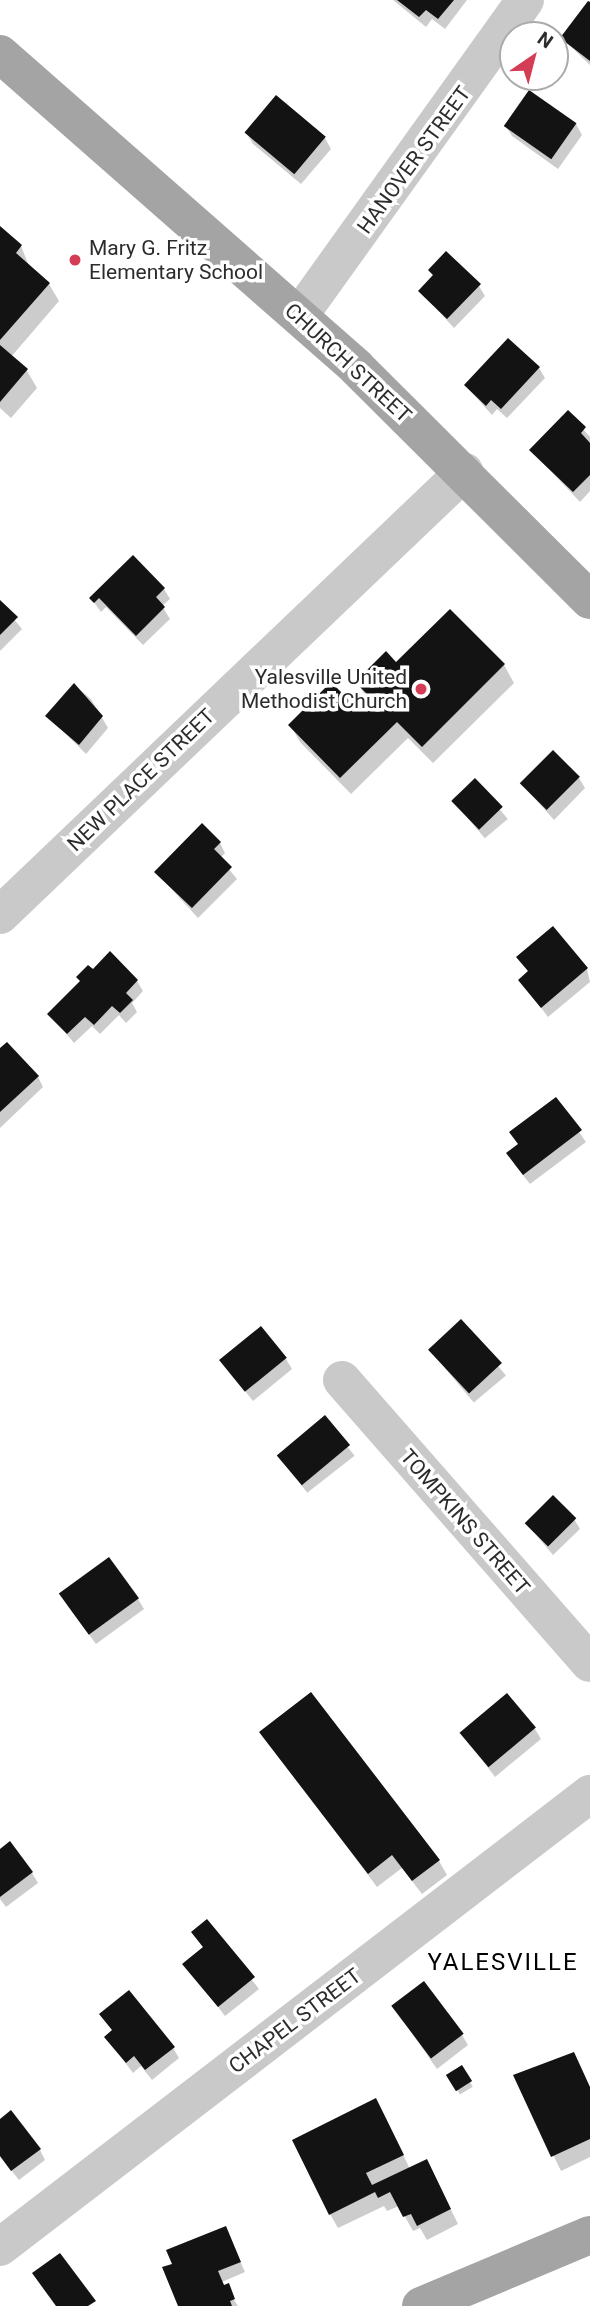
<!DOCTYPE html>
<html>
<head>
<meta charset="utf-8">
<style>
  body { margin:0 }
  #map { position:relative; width:590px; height:2306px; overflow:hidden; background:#fff; font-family:Roboto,sans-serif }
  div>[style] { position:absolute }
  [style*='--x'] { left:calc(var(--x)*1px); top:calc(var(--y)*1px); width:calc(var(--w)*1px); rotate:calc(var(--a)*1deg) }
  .shadow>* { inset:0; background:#0003; transform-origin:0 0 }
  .building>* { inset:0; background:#131313; transform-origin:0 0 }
  .minor>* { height:38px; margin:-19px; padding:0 19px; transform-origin:19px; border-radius:19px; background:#c9c9c9 }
  .major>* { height:38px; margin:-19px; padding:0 19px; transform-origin:19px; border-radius:19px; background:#a4a4a4 }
  .dots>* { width:19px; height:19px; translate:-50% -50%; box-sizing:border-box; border:4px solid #fff; border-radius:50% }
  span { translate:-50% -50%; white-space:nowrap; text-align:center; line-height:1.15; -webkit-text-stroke:7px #fff; paint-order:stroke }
  .street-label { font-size:21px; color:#2c2c2c }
  .poi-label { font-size:21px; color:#2c2c2c }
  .left { translate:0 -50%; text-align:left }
  .right { translate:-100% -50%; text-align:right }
  .quarter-label { font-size:24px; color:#000; letter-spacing:2px }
  .north { position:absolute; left:499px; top:21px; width:70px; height:70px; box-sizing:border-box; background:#fff; border:2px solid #ababab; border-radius:50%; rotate:35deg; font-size:19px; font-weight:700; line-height:28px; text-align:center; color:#2c2c2c }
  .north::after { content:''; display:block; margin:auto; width:24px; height:32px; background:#d53c55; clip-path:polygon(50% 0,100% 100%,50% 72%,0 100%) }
</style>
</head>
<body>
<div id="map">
  <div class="shadow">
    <i style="clip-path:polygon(393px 0,467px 0,445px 29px,432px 19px,426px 27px)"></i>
    <i style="clip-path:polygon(590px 4px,590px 65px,562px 38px)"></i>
    <i style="clip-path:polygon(530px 92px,576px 124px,582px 135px,558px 169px,512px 136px,506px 126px)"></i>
    <i style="clip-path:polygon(247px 134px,325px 138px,331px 149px,301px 184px,253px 144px)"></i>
    <i style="clip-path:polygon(0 228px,21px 246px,29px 266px,49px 284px,59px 301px,11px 357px,27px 371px,37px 388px,11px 418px,0 408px)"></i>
    <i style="clip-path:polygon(430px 270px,479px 286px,485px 296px,454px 328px,420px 291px,434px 277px)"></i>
    <i style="clip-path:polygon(539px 368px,545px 378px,507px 418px,497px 409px,492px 415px,466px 386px)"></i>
    <i style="clip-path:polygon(568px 412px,590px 437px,590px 491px,580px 502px,531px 450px)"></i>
    <i style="clip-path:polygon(164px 589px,170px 599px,162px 606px,170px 619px,143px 645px,106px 607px,101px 612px,91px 598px)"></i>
    <i style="clip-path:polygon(0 602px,22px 629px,0 651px)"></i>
    <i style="clip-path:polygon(450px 611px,504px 665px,514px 683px,433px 763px,408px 738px,351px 794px,300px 742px,290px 725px,357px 711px,368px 700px,357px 682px,396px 665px)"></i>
    <i style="clip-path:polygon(74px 685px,91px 699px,108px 728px,86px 754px,48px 716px)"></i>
    <i style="clip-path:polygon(579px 778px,585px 788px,554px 820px,522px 784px)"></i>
    <i style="left:475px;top:780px;width:51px;height:30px;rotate:50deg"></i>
    <i style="clip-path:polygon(220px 843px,225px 853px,220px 858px,237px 879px,198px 918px,156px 872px)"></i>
    <i style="clip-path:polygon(553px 928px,587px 969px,590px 982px,548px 1017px,520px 980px,529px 973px,518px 957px)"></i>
    <i style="clip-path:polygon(93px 972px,137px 981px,143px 991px,132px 1003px,137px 1012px,126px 1023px,119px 1015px,100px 1034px,92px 1026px,74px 1043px,50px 1014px)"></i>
    <i style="clip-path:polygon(0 1051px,38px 1077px,43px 1087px,0 1128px)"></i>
    <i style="clip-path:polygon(556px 1099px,586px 1142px,530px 1184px,514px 1164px,519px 1145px)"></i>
    <i style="left:461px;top:1322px;width:70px;height:42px;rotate:50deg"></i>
    <i style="clip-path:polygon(286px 1359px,292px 1369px,253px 1401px,222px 1362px)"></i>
    <i style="left:325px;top:1418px;width:48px;height:60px;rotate:52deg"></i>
    <i style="clip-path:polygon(574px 1519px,580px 1529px,553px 1555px,526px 1523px)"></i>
    <i style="clip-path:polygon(138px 1599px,144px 1609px,96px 1644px,67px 1605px)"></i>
    <i style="clip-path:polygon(535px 1729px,541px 1739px,495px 1777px,462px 1733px)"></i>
    <i style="clip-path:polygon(261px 1732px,439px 1861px,447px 1875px,422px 1894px,402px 1868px,377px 1887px)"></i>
    <i style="clip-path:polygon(0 1851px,32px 1873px,38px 1883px,6px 1907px,0 1899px)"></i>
    <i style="clip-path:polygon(207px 1922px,259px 1989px,225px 2016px,185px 1964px,204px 1949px,193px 1933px)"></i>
    <i style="clip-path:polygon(102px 2014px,173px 2048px,179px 2058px,152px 2080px,141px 2066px,133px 2073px,106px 2037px,113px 2031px)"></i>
    <i style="clip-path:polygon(400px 2016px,462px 2035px,468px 2045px,437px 2069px)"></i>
    <i style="left:461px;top:2067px;width:23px;height:15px;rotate:59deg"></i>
    <i style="clip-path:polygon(515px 2076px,590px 2087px,590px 2157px,561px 2171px)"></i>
    <i style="clip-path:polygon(384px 2115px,410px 2169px,434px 2175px,458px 2224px,427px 2240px,420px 2228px,413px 2231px,399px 2206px,387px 2211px,384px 2206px,338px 2228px,330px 2214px)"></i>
    <i style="clip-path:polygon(0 2121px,40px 2150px,45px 2160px,19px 2180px,0 2156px)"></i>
    <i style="clip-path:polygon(225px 2228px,245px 2272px,222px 2282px,238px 2306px,180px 2306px)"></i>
  </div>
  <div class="building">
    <i style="clip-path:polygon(397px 0,454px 0,438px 19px,426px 10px,419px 17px)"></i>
    <i style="clip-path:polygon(588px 1px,590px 2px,590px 61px,560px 38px)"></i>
    <i style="left:529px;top:90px;width:58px;height:44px;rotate:35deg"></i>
    <i style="left:276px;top:95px;width:65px;height:49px;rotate:40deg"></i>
    <i style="clip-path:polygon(0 226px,22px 245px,16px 253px,50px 283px,0 340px)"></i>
    <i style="clip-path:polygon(446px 251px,481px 284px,447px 319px,418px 291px,433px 275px,428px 270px)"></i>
    <i style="clip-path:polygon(508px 338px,540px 367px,501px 409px,491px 400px,486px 406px,464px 385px)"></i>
    <i style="clip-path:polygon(0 345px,28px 369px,0 402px)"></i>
    <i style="clip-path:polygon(568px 410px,586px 427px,581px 433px,590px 443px,590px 475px,573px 492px,529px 450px)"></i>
    <i style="clip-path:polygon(133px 555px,165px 588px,156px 597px,165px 607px,136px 636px,99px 598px,94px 603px,89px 598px)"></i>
    <i style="clip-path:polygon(0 600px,18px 617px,0 635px)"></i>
    <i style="clip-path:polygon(450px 609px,505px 664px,422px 747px,397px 722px,340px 778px,288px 725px,331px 682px,357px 708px,369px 696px,355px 682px,386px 651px,396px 662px)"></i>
    <i style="clip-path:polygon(74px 683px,103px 716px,79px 745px,45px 716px)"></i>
    <i style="left:553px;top:750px;width:38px;height:47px;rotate:45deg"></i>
    <i style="left:475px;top:778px;width:40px;height:33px;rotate:46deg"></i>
    <i style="clip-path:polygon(202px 823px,221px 842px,214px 849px,232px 867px,192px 908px,154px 872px)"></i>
    <i style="clip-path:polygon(553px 926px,588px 968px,541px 1008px,518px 980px,528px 971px,516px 957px)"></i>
    <i style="clip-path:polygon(110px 951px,138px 980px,126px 993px,133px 1000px,120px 1013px,112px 1006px,94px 1025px,85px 1017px,67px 1034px,47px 1014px,80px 981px,76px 977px,88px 965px,93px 969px)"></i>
    <i style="clip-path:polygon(7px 1042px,39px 1076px,0 1112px,0 1048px)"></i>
    <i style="clip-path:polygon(556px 1097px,582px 1130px,523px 1175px,506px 1153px,518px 1144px,509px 1132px)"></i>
    <i style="left:461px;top:1319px;width:60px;height:45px;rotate:47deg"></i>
    <i style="left:261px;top:1326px;width:41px;height:54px;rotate:51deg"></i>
    <i style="left:325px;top:1415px;width:39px;height:63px;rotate:50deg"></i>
    <i style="left:553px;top:1495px;width:33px;height:40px;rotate:45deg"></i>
    <i style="left:109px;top:1557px;width:51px;height:62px;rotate:54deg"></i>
    <i style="clip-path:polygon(311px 1692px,440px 1860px,412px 1881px,392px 1855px,368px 1874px,259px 1732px)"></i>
    <i style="left:507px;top:1693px;width:45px;height:62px;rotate:50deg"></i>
    <i style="clip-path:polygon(10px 1841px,33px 1872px,0 1897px,0 1849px)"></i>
    <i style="clip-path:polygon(207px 1919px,255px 1977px,218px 2007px,182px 1964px,203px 1947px,191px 1932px)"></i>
    <i style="left:424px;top:1981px;width:66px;height:41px;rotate:53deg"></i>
    <i style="clip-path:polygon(129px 1990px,175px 2047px,145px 2070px,134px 2056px,126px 2063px,104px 2037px,112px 2030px,99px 2014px)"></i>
    <i style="clip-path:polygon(574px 2052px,590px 2087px,590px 2139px,551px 2157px,513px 2075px)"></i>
    <i style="left:462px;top:2065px;width:19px;height:19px;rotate:58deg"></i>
    <i style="clip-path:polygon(376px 2098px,404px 2155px,366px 2173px,372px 2185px,427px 2159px,451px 2209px,417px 2226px,411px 2214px,403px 2217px,390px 2192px,378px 2198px,375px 2192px,329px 2215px,292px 2140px)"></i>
    <i style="clip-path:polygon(11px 2110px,41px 2149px,11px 2171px,0 2156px,0 2119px)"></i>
    <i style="clip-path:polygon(226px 2226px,241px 2262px,218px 2271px,224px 2285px,229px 2283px,235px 2299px,230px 2301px,232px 2306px,178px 2306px,162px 2267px,172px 2264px,166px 2250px)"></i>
    <i style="clip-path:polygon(60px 2253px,96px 2301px,88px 2306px,56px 2306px,32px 2273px)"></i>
  </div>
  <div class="minor">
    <i style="--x:299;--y:316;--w:388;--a:-54.4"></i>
    <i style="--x:0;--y:915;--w:642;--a:-43.67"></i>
    <i style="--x:342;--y:1380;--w:376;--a:48.8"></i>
    <i style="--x:0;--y:2247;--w:744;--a:-37.52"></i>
  </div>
  <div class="major">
    <i style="--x:0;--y:54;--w:474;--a:41.3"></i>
    <i style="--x:356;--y:367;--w:330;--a:44.9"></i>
    <i style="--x:421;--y:2306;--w:183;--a:-22.8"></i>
  </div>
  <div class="dots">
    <i style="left:75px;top:260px;background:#d53c55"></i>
    <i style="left:421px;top:689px;background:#d53c55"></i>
  </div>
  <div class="street-label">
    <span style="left:414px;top:160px;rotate:-54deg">HANOVER STREET</span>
    <span style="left:348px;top:363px;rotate:43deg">CHURCH STREET</span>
    <span style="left:141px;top:780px;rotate:-44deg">NEW PLACE STREET</span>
    <span style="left:465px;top:1522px;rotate:49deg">TOMPKINS STREET</span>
    <span style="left:295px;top:2021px;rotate:-37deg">CHAPEL STREET</span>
  </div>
  <div class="poi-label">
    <span class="left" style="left:89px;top:260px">Mary G. Fritz<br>Elementary School</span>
    <span class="right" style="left:407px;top:689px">Yalesville United<br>Methodist Church</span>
  </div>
  <div class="quarter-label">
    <span style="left:503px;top:1963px">YALESVILLE</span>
  </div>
  <div class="north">N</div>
</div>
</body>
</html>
